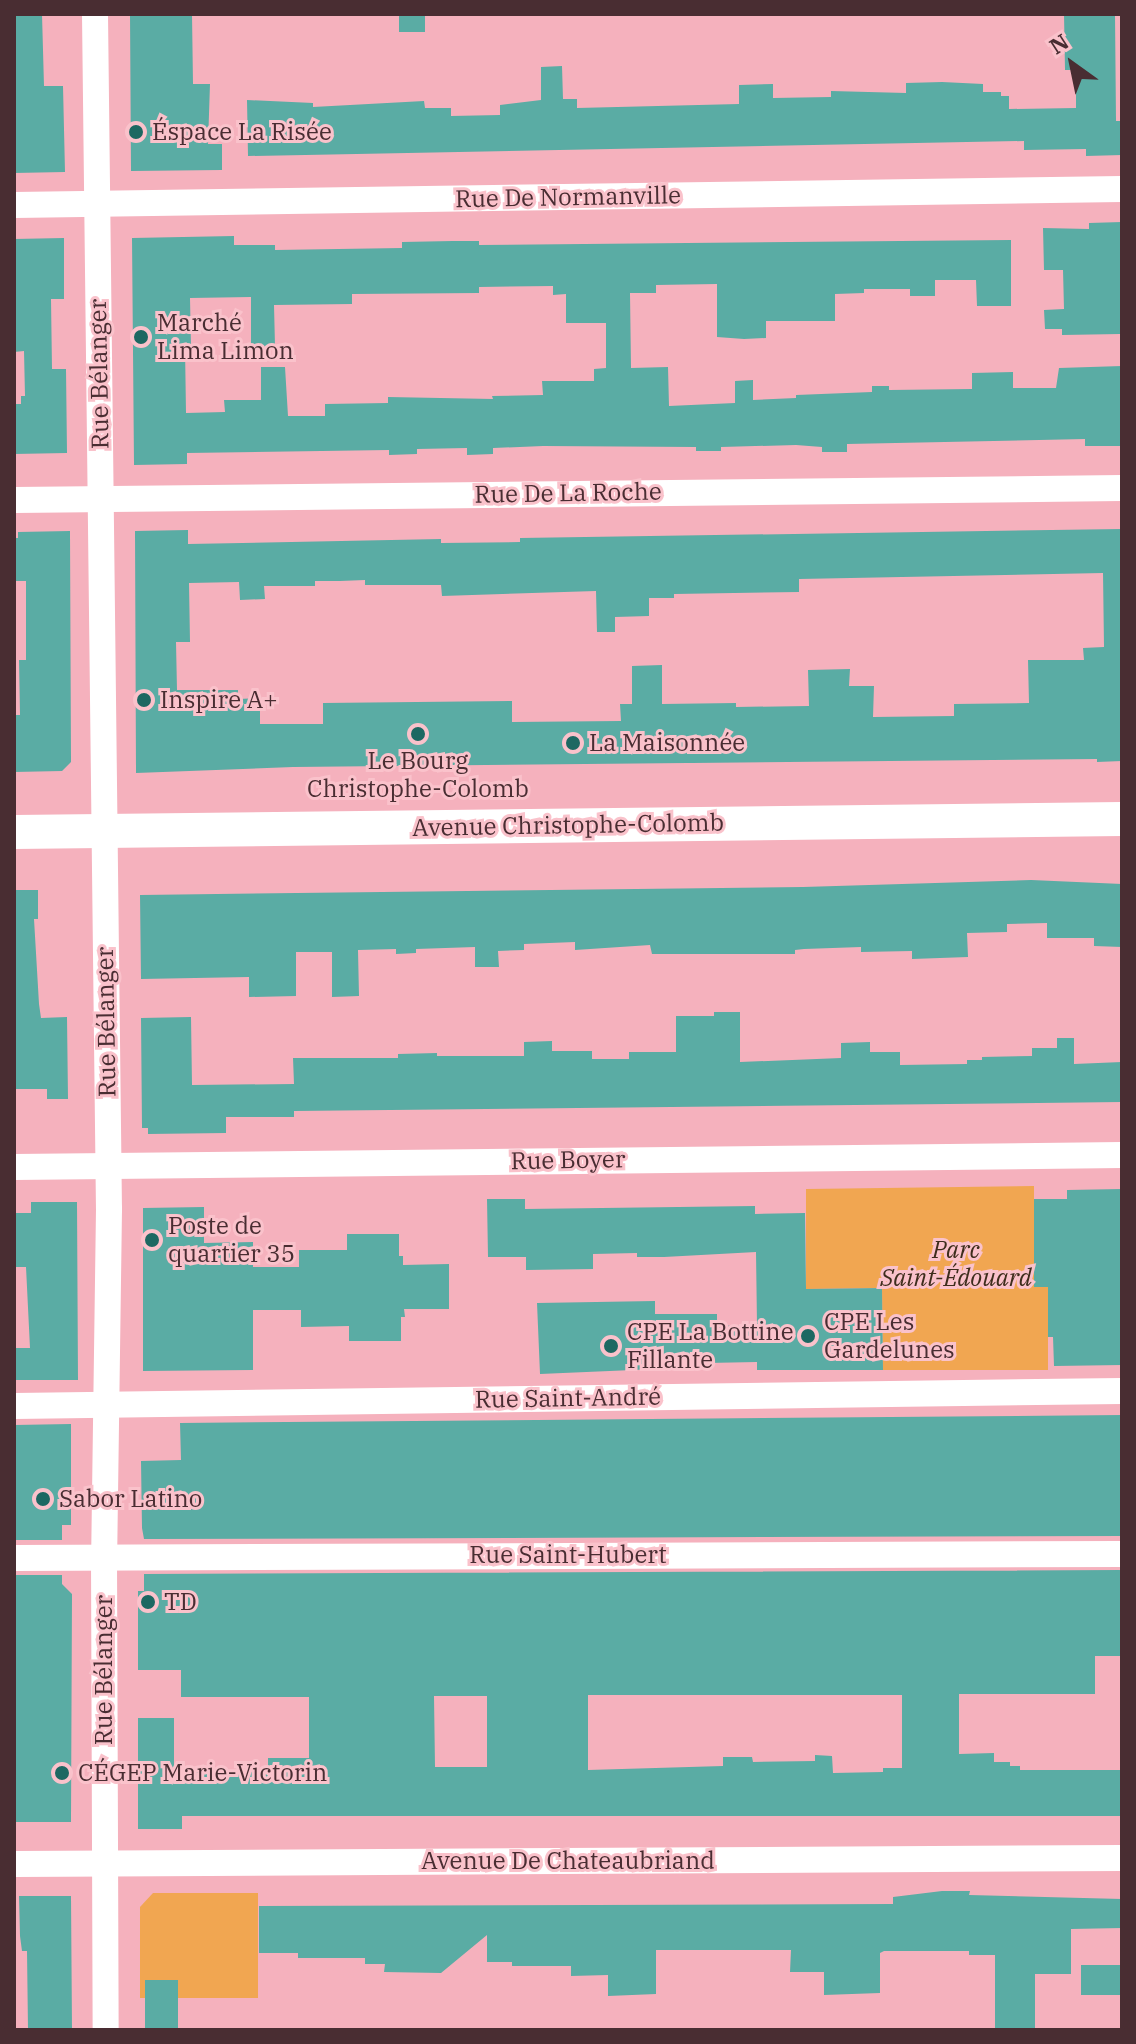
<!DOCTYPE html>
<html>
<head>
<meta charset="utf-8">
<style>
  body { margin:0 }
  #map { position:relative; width:1136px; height:2044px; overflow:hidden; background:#f5b1bd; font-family:"IBM Plex Serif",serif }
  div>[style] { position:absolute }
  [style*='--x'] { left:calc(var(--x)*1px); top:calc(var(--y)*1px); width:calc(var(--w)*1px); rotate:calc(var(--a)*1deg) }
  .green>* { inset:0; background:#f1a651 }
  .building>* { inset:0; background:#5aaca4; transform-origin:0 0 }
  .minor>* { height:26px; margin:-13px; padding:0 13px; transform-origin:13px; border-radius:13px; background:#fff }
  .major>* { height:34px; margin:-17px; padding:0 17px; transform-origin:17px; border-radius:17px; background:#fff }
  .dots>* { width:22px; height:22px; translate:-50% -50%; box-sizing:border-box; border:4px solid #fac2cb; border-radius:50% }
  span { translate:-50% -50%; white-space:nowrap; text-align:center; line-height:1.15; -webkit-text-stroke:6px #fac2cb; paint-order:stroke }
  .poi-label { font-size:24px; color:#492d32 }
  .left { translate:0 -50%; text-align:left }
  .street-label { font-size:24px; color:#492d32 }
  .park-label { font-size:24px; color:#3e2d1c; font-style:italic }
  .frame { position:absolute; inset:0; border:16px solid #492d32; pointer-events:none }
  .north { position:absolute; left:1032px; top:24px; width:80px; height:80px; -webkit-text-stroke:6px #fac2cb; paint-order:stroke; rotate:327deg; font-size:22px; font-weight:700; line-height:32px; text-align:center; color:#492d32 }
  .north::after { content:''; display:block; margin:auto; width:28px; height:36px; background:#492d32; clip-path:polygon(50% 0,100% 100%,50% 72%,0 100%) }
</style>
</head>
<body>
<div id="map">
  <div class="green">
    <i style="clip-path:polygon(1034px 1186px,1034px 1286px,1048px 1287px,1048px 1370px,883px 1370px,882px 1288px,806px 1289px,806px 1189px)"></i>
    <i style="clip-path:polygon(153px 1893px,258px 1893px,258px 1998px,140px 1998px,140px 1907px)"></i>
  </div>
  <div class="building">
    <i style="clip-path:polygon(14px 14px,42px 14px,44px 86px,63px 86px,65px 172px,14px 173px)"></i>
    <i style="clip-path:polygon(130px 14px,192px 14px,193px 84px,210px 84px,208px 144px,222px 144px,222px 170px,131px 171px)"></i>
    <i style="left:399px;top:14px;width:26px;height:18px"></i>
    <i style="clip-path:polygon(1064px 14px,1115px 14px,1116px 121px,1122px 121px,1122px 155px,1086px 156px,1086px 149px,1024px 150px,1024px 141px,248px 156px,247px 100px,313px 103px,313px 107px,424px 101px,425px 108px,451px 108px,451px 116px,500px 115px,500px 105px,541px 100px,541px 67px,562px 66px,563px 99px,577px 99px,577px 108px,739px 104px,739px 85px,773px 84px,773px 98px,831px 97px,831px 91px,906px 93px,906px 83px,942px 82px,983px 84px,983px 92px,1001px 92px,1001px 96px,1009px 96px,1009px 109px,1076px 108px,1076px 70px,1065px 70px)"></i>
    <i style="clip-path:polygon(1122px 222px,1120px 334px,1062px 335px,1062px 329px,1045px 329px,1044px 310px,1064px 309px,1063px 270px,1044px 270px,1043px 228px,1089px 229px,1089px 223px)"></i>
    <i style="clip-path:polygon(evenodd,234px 236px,234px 245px,275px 245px,275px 250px,402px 248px,402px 242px,453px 241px,479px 241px,479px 245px,1011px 240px,1011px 306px,977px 306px,976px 280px,935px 280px,935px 296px,910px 296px,910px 289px,864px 289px,864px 293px,835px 294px,835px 321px,766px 321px,766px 338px,744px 339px,717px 337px,717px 284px,656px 285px,656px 293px,630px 293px,631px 368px,668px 367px,669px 406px,735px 403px,735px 381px,753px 380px,753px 400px,796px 398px,796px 395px,872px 392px,872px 386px,889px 386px,889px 390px,972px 389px,972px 373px,1013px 372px,1013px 388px,1056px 388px,1059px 368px,1122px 366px,1122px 446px,1085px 446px,1085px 439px,847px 444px,847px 452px,822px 452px,822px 447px,796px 445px,721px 447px,721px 451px,696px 451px,696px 447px,543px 446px,493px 448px,493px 454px,467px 455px,467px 448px,417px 449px,417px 454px,389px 455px,389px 450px,187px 453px,187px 464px,134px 465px,132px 238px,234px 236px,553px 286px,553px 295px,566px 294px,566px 323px,606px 323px,606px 368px,594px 369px,594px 381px,542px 381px,543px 395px,492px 396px,493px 399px,388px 397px,388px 403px,325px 404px,325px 416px,288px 416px,285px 367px,261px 367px,261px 400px,224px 400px,225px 412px,186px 413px,185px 347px,191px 347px,190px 298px,251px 297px,251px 347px,275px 346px,274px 305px,352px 304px,352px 294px,479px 293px,479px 287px,553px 286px)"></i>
    <i style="clip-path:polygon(64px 238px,64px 299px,51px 299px,52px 369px,66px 369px,67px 453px,14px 454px,14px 404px,21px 404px,21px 396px,25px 396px,24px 351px,14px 352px,14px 239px)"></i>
    <i style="clip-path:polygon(evenodd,1122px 529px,1122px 761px,1097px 762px,1097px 759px,293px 767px,136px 773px,135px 531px,188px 530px,188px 544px,441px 539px,441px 543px,520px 542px,520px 538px,1122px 529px,1103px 573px,1104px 647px,1083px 648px,1084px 660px,1028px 660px,1029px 703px,954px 704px,954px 716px,873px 717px,874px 686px,849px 686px,850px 669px,808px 670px,809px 706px,736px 707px,736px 703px,662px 704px,662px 665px,632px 666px,632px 704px,620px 704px,621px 721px,512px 722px,512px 701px,323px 703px,323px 724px,260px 724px,260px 698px,238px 699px,238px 690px,177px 690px,176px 642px,190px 642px,189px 583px,239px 582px,240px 600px,265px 599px,264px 586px,315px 586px,315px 581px,340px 581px,365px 580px,365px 585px,441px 585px,442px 596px,596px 591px,597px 632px,615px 632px,615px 617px,649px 616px,649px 598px,674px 598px,674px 594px,799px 592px,799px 579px,1103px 573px)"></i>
    <i style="clip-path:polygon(70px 531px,71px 762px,62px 771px,14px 772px,14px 715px,20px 715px,19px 660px,26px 660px,26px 581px,14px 581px,14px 538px,18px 538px,18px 532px)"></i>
    <i style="clip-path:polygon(1031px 880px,1122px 884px,1122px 947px,1094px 946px,1094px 938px,1047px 938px,1047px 923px,1007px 924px,1007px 932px,967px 933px,968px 957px,912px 959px,912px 951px,861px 952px,861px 947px,804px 949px,795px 950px,795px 954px,652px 954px,650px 945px,575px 950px,575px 942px,524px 944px,524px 950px,498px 951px,499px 967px,475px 967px,475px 947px,416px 949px,416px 953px,396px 954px,396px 949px,358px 950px,359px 996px,332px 997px,332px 952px,296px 952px,296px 996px,249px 997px,249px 977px,141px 979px,140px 895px,803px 887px)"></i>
    <i style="clip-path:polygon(14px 890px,38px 890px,38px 919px,34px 919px,39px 1004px,41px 1018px,67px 1017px,68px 1099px,47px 1099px,47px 1089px,16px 1089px)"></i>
    <i style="clip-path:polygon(714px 1012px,740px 1012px,740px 1062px,841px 1058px,841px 1043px,870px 1042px,870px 1052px,900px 1052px,900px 1065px,967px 1064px,967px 1060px,982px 1060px,982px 1057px,1032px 1056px,1032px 1048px,1057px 1048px,1057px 1038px,1074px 1038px,1074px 1064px,1122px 1062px,1122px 1102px,294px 1111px,294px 1117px,226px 1117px,226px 1133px,148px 1134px,148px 1128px,142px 1128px,141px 1018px,191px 1017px,192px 1085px,294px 1084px,293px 1058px,398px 1058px,398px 1054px,437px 1053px,437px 1056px,524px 1056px,524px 1042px,552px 1041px,552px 1051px,592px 1051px,592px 1059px,629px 1059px,629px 1052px,676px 1052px,676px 1016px,714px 1016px)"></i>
    <i style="clip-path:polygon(1122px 1189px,1122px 1365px,1054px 1366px,1053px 1337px,1048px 1337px,1048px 1287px,1034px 1287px,1034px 1199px,1067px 1199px,1067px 1190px)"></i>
    <i style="clip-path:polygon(487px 1199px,525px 1199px,525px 1209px,755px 1206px,755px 1214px,805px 1213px,806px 1289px,882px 1288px,883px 1370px,757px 1370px,757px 1362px,656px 1364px,656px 1369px,540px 1374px,537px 1303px,655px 1301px,655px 1314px,717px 1314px,717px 1326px,757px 1325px,756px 1252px,664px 1257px,637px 1257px,637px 1253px,593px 1254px,593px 1269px,526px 1270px,526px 1257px,488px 1257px)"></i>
    <i style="clip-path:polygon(31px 1202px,77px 1202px,78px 1380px,14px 1380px,14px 1348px,30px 1348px,26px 1267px,14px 1267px,14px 1213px,31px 1213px)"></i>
    <i style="clip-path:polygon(204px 1207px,204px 1243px,253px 1242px,253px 1267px,299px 1267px,299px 1250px,347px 1250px,347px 1234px,399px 1234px,399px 1256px,403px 1256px,403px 1265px,449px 1264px,449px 1309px,404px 1309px,405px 1317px,401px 1317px,401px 1341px,349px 1341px,349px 1326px,301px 1327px,301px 1310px,253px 1310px,253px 1370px,143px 1371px,143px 1208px)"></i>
    <i style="clip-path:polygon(1122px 1415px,1122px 1536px,144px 1539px,142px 1528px,141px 1461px,181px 1460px,180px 1423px)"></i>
    <i style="clip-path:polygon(71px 1424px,71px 1525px,62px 1525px,62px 1540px,14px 1540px,14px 1425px)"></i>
    <i style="clip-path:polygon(evenodd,1122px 1570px,1122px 1656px,1095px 1656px,1095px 1694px,959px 1694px,959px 1754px,994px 1753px,994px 1762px,1010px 1762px,1010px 1766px,1020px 1766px,1020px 1770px,1122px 1770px,1122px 1816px,182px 1816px,182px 1829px,138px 1829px,138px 1718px,174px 1718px,174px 1770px,261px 1770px,268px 1767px,268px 1758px,309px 1758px,309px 1697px,181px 1697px,181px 1670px,138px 1670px,138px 1591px,144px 1591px,144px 1574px,1122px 1570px,588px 1695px,902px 1695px,902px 1768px,883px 1768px,883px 1772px,833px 1773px,832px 1756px,815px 1755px,815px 1761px,753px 1762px,752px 1757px,723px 1757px,723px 1766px,588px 1770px,588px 1695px,1122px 1570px,434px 1696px,487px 1696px,487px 1767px,435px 1767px,434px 1696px)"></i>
    <i style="clip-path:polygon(14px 1575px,62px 1575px,62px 1584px,72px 1594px,71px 1822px,14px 1822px)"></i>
    <i style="clip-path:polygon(942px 1891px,970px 1891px,969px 1895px,1122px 1899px,1122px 1928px,1071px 1929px,1071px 1974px,1035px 1974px,1035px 2030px,995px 2030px,995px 1955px,969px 1955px,969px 1951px,884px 1951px,880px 1953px,880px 1993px,824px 1995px,824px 1972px,790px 1972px,791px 1950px,656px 1950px,656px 1994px,608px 1996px,608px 1975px,571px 1976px,571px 1966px,512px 1966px,512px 1962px,487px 1962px,487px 1935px,441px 1973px,384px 1972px,385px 1964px,365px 1964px,365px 1958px,298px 1958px,298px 1953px,259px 1953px,259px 1906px,893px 1904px,893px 1897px)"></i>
    <i style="clip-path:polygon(19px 1896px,71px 1896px,72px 2030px,28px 2030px,27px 1951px,22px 1951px,20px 1936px)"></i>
    <i style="left:1081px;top:1965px;width:41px;height:30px"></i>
    <i style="left:145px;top:1980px;width:33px;height:50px"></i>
  </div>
  <div class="minor">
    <i style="--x:95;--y:14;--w:1195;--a:89.33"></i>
    <i style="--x:109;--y:1209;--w:348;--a:90.8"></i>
    <i style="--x:104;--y:1557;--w:473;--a:89.8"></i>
    <i style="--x:14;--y:205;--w:1108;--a:-0.83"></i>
    <i style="--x:14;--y:500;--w:1108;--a:-0.62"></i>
    <i style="--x:14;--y:1167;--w:1108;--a:-0.62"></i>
    <i style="--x:14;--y:1406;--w:1108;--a:-0.78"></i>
    <i style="--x:14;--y:1558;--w:1108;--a:-0.21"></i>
    <i style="--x:14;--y:1864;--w:1108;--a:-0.31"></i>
  </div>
  <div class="major">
    <i style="--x:14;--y:832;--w:1108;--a:-0.67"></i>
  </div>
  <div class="dots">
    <i style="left:136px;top:132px;background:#1d6862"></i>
    <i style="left:141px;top:337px;background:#1d6862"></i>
    <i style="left:144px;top:700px;background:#1d6862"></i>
    <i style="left:418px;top:734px;background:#1d6862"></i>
    <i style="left:573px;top:743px;background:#1d6862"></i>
    <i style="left:152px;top:1240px;background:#1d6862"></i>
    <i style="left:808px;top:1336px;background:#1d6862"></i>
    <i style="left:611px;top:1346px;background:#1d6862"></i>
    <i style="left:43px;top:1499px;background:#1d6862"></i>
    <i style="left:148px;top:1602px;background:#1d6862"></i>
    <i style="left:62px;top:1773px;background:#1d6862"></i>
  </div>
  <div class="poi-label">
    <span class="left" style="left:152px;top:132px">Éspace La Risée</span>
    <span class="left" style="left:157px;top:337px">Marché<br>Lima Limon</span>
    <span class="left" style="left:160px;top:700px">Inspire A+</span>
    <span class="left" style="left:589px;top:743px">La Maisonnée</span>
    <span style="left:418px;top:775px">Le Bourg<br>Christophe-Colomb</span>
    <span class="left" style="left:168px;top:1240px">Poste de<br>quartier 35</span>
    <span class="left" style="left:824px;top:1336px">CPE Les<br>Gardelunes</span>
    <span class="left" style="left:627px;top:1346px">CPE La Bottine<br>Fillante</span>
    <span class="left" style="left:59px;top:1499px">Sabor Latino</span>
    <span class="left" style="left:164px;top:1602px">TD</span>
    <span class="left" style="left:78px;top:1773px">CÉGEP Marie-Victorin</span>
  </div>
  <div class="street-label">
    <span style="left:568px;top:197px;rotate:-1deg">Rue De Normanville</span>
    <span style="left:99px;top:374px;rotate:-91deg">Rue Bélanger</span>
    <span style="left:568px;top:493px;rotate:-1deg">Rue De La Roche</span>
    <span style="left:568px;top:825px;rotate:-1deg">Avenue Christophe-Colomb</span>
    <span style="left:106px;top:1022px;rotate:-91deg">Rue Bélanger</span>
    <span style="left:568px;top:1160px;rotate:-1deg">Rue Boyer</span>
    <span style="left:568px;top:1398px;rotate:-1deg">Rue Saint-André</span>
    <span style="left:568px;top:1555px">Rue Saint-Hubert</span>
    <span style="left:104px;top:1670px;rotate:-90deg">Rue Bélanger</span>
    <span style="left:568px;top:1861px">Avenue De Chateaubriand</span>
  </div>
  <div class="park-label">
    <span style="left:956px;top:1264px">Parc<br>Saint-Édouard</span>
  </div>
  <div class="frame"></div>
  <div class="north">N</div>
</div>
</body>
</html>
